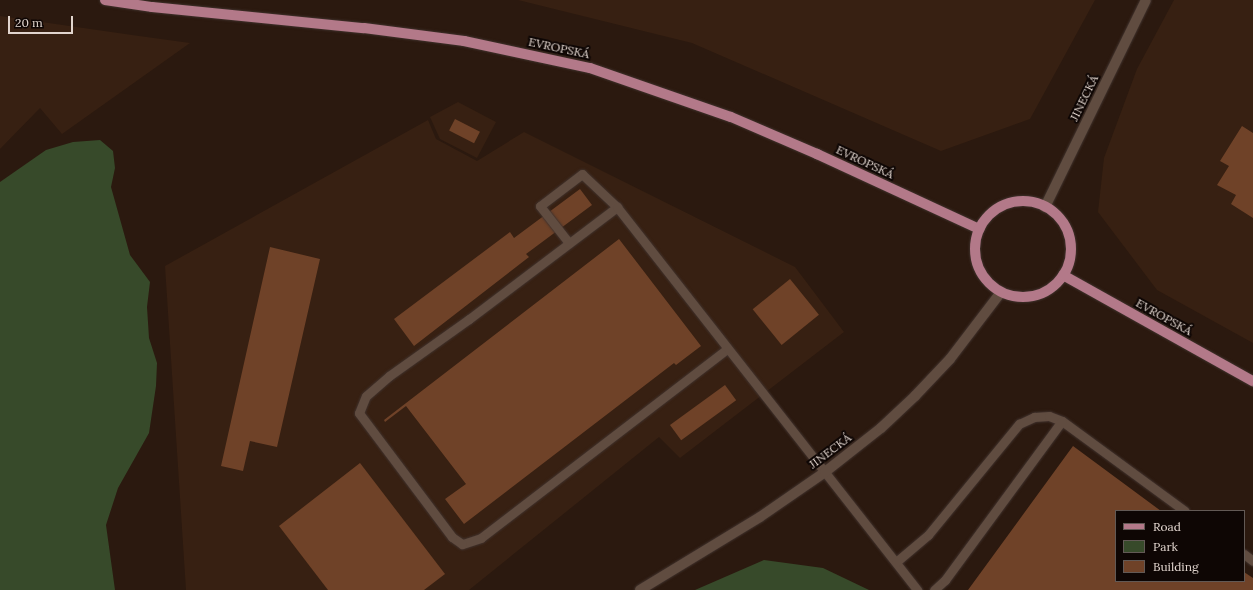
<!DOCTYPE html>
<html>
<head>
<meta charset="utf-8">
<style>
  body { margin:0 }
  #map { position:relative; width:1253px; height:590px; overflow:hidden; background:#2b190f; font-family:Lora,serif }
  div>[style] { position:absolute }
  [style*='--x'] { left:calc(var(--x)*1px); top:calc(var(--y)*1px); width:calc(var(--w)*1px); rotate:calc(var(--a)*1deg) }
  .built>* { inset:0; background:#372012 }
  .green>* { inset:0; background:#374a2a }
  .building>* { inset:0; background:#6f4228; transform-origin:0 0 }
  .roads { filter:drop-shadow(0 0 1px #40322d) drop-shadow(0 0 1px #40322d) }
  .service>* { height:9px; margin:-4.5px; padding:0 4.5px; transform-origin:4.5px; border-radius:4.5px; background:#604c40 }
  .minor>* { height:10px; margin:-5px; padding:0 5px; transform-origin:5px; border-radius:5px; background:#604c40 }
  .secondary>* { height:10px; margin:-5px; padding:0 5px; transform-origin:5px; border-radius:5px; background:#604c40 }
  .primary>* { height:10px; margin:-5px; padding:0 5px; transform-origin:5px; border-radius:5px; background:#b37989 }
  .primary>.ring { margin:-5px; padding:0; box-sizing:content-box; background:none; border:10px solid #b37989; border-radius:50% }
  span { translate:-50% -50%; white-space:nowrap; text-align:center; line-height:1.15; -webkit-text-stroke:4px #0e0604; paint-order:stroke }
  .street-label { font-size:12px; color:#e1d5ce }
  .legend { position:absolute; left:1115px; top:510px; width:130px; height:72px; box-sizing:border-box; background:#0e0604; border:1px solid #625955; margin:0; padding:5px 7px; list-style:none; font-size:12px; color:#e1d5ce }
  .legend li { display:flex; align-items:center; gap:8px; height:20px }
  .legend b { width:20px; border:1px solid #625955 }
  .scale { position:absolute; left:8px; top:16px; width:65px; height:18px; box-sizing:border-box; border:2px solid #e1d5ce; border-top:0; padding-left:5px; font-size:12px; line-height:14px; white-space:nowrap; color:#e1d5ce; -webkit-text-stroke:3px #0e0604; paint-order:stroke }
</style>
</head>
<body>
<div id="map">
  <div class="built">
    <i style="clip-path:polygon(518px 0,1095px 0,1030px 119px,941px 151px,692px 43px)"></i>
    <i style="clip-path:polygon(1174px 0,1253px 0,1253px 343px,1157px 290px,1098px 212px,1104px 158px,1137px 69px)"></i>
    <i style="clip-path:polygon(0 16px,132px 35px,190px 43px,62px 134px,40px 108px,0 149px)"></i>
    <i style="clip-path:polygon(458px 102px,496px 122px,477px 158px,440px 139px,430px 117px)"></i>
    <i style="clip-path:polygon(428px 120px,436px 139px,477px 161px,524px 132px,795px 267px,844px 332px,680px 458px,659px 437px,469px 590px,186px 590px,165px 266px)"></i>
  </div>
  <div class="green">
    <i style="clip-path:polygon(100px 140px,113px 151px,115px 168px,111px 187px,130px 255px,150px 282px,147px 307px,149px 338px,157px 363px,156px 386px,149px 433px,118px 488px,106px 525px,115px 590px,0 590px,0 182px,46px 150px,73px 142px)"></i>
    <i style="clip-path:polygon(764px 560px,823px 568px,869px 590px,695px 590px)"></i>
  </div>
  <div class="building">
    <i style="left:455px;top:119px;width:28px;height:13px;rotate:27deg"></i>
    <i style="clip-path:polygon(1242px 126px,1253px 133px,1253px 218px,1231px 204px,1236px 195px,1217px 185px,1229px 166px,1220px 161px)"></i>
    <i style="clip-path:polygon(580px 189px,592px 205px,526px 254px,529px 257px,414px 346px,394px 319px,510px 232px,514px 238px)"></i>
    <i style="clip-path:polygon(619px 239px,701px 346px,676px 365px,674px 363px,464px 524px,445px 499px,466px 484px,406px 406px,385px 422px,384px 420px)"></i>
    <i style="clip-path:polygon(270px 247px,320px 259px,277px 447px,250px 441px,243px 471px,221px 466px)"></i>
    <i style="left:790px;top:279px;width:46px;height:48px;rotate:51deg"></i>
    <i style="left:725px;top:385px;width:19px;height:68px;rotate:54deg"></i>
    <i style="clip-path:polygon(1073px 446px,1161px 511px,1116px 511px,1116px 581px,1244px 581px,1244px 572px,1253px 578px,1253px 590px,968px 590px)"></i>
    <i style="clip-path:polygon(360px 463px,445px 574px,424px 590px,328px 590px,279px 526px)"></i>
  </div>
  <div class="roads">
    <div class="service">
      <i style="--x:569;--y:243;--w:47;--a:-128.1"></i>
      <i style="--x:540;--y:206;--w:53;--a:-37.3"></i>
      <i style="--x:582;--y:174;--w:48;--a:43.3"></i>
      <i style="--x:727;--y:349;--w:310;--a:142.5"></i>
      <i style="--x:481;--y:538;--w:20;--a:162"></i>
      <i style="--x:462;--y:544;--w:12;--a:-145"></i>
      <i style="--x:452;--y:537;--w:155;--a:-126.9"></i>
      <i style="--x:359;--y:413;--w:18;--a:-68"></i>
      <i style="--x:366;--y:396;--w:30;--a:-41"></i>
      <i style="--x:389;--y:376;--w:98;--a:-35.5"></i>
      <i style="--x:469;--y:319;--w:186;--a:-37.1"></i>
      <i style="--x:617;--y:207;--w:487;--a:51.9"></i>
      <i style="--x:1244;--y:554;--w:11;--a:38"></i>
      <i style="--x:896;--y:562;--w:42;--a:-40.2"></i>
      <i style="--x:928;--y:535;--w:144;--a:-50.7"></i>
      <i style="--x:1019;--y:424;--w:17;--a:-25"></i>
      <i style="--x:1034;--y:417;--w:15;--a:-4"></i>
      <i style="--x:1049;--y:416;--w:14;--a:21"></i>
      <i style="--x:1062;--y:421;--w:152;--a:36.2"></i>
      <i style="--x:934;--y:590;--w:15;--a:-42"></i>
      <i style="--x:945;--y:580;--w:197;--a:-53.7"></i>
    </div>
    <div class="minor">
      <i style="--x:640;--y:590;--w:140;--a:-31.3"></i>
      <i style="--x:760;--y:517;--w:79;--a:-34.7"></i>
      <i style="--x:825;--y:472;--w:71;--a:-38.2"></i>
      <i style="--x:881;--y:428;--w:47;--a:-43.3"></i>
      <i style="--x:915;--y:396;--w:51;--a:-46.6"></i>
      <i style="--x:950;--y:359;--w:84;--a:-52.7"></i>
    </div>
    <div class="secondary">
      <i style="--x:1045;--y:207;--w:230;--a:-64"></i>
    </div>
    <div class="primary">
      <i style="--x:105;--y:0;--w:48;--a:8.5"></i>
      <i style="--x:152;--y:7;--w:213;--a:5.7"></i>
      <i style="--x:364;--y:28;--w:101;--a:7.4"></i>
      <i style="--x:464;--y:41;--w:129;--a:12.1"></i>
      <i style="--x:590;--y:68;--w:149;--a:19.2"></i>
      <i style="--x:731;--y:117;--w:94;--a:23.3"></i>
      <i style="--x:817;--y:154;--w:179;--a:24.8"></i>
      <i class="ring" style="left:975px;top:201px;width:86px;height:86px"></i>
      <i style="--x:1063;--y:275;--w:218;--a:29.2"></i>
    </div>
  </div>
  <div class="street-label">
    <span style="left:559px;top:48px;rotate:12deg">EVROPSKÁ</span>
    <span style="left:1084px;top:98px;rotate:-64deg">JINECKÁ</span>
    <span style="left:865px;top:162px;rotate:25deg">EVROPSKÁ</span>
    <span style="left:1164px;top:317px;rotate:29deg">EVROPSKÁ</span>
    <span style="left:830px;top:451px;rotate:-37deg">JINECKÁ</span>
  </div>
  <ul class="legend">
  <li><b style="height:5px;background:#b37989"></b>Road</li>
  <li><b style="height:11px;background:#374a2a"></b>Park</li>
  <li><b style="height:11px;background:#6f4228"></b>Building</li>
  </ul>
  <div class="scale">20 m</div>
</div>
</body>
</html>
